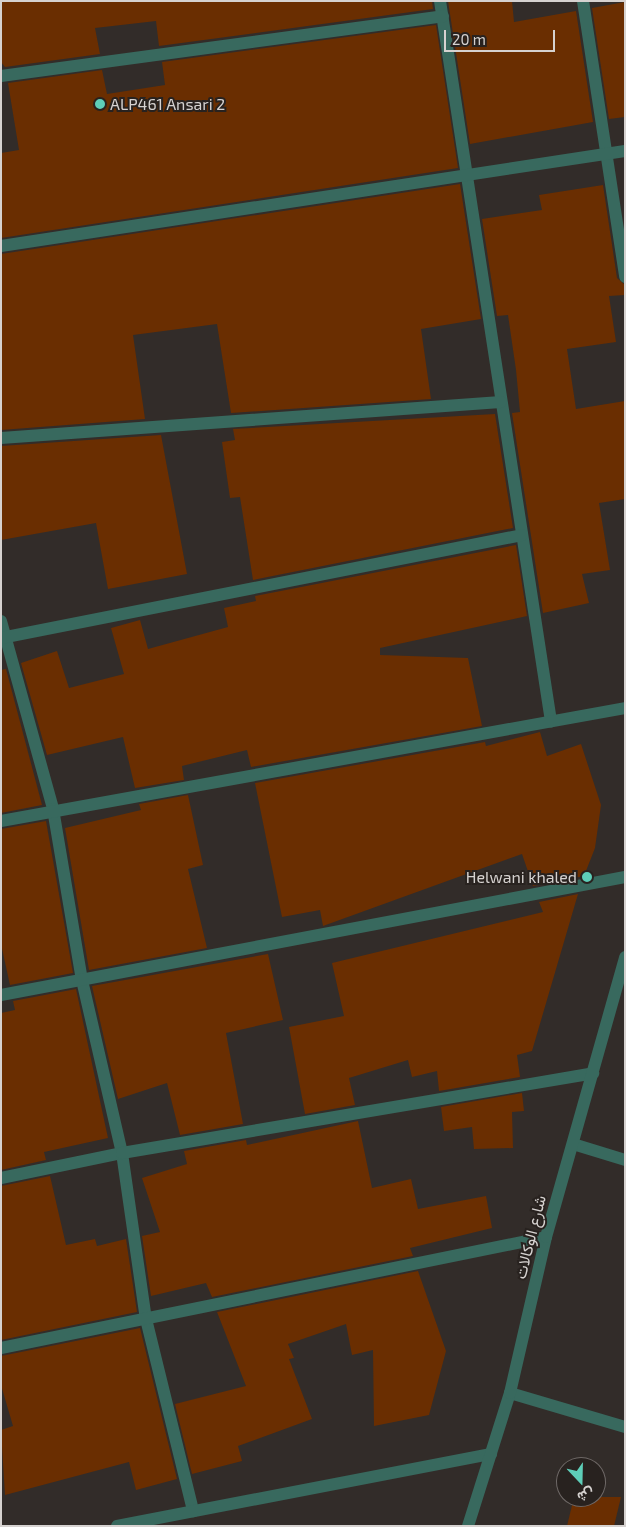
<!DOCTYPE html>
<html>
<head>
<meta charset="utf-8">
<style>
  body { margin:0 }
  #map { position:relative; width:626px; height:1527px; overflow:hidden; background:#322c29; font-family:"Exo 2",Vazirmatn,sans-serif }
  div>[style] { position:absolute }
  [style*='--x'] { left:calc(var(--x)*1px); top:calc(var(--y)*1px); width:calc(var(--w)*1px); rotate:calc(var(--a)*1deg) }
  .building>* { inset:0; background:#6a2e01 }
  .minor>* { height:12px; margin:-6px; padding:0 6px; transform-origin:6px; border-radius:6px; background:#38695e }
  .tertiary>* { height:12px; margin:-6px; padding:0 6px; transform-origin:6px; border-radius:6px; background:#38695e }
  .dots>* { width:14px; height:14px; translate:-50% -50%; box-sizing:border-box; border:2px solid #28221f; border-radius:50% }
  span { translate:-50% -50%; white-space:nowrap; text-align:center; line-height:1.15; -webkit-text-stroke:4px #28221f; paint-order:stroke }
  .poi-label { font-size:16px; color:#d6d2d0 }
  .left { translate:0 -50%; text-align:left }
  .right { translate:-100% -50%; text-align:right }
  .street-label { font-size:16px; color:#d6d2d0 }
  .frame { position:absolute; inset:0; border:2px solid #d6d2d0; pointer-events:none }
  .north { position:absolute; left:556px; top:1457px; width:50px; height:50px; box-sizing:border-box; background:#28221f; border:1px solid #6e6866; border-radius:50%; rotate:159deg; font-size:14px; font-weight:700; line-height:20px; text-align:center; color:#d6d2d0 }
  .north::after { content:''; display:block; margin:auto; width:18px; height:22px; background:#5eceb8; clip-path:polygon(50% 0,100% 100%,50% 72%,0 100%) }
  .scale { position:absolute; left:444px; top:30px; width:111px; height:22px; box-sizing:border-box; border:2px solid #d6d2d0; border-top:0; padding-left:6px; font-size:15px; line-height:18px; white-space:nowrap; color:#d6d2d0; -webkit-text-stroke:4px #28221f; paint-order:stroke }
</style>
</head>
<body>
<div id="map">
  <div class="building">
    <i style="clip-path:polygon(1px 1px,432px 1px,433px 9px,159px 46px,156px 21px,95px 28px,100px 54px,5px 67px,1px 62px)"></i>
    <i style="clip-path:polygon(448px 1px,512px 1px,514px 22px,576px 11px,593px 122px,470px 144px)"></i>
    <i style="clip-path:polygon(625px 2px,625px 117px,609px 119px,592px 8px)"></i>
    <i style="clip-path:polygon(436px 25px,458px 168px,1px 238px,1px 153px,19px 150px,8px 83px,102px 70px,107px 94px,165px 85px,162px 62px)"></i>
    <i style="clip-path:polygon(460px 184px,481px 319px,421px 329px,431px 399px,231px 413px,217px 324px,133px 335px,145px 419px,1px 430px,1px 254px)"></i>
    <i style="clip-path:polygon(603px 185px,617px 278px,625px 285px,625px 295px,609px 296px,616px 342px,567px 349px,576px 409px,625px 401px,625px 499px,599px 503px,610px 570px,582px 574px,589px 603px,543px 613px,512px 413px,520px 412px,516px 370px,508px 315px,497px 316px,482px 219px,542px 210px,539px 195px)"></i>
    <i style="clip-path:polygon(495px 414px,513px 528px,253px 580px,240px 497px,230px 498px,222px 442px,235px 440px,233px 429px)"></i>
    <i style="clip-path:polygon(161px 435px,187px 574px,108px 589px,96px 523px,1px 540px,1px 446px)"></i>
    <i style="clip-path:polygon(516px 545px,527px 616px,380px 648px,380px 655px,468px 658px,482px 726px,251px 767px,247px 750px,182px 766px,184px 780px,135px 788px,123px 737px,47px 755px,21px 663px,57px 651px,69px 688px,124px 674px,111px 628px,140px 620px,148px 649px,228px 627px,224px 608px,256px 601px,255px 596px)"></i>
    <i style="clip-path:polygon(6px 669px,42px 805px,1px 813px,1px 670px)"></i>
    <i style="clip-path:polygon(540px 732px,547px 756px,581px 744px,601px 805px,595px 848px,584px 876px,533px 886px,522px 854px,323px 926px,320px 910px,282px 917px,255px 783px,485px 742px,486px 746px)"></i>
    <i style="clip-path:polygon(188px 795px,203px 865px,188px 869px,207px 948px,89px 970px,65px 828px,141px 810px,139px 804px)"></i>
    <i style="clip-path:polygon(46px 821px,73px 973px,10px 985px,1px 944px,1px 829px)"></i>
    <i style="clip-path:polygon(578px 894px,532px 1051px,517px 1055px,520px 1077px,439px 1091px,437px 1071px,412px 1077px,408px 1060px,349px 1078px,355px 1105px,305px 1114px,289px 1027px,344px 1016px,332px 963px,543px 912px,539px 902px)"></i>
    <i style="clip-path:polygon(268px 954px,283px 1020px,226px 1033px,243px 1124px,180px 1135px,167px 1083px,118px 1099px,92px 986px)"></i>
    <i style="clip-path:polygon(76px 989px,108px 1138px,44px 1152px,46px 1160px,1px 1170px,1px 1013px,15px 1010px,13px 1001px)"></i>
    <i style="clip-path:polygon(522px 1093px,524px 1111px,512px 1112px,513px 1148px,474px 1149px,472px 1127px,444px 1131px,441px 1107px)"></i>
    <i style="clip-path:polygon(358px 1121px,372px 1188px,411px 1179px,418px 1209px,486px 1196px,492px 1228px,410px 1248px,413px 1256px,212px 1297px,206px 1283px,151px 1296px,142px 1236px,160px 1232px,142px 1178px,187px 1164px,184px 1151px,246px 1140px,247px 1145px)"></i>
    <i style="clip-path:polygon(50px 1176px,66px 1245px,95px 1239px,97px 1246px,126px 1239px,137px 1312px,1px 1340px,1px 1186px)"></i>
    <i style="clip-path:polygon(418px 1271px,446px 1351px,429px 1415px,374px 1426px,373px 1350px,352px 1355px,346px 1324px,288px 1344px,294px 1358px,289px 1359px,312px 1419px,238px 1446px,242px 1461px,192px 1474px,175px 1404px,246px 1386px,217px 1312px)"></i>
    <i style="clip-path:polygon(140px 1328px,177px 1479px,136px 1490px,129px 1462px,5px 1495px,1px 1430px,13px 1426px,1px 1385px,1px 1356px)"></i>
    <i style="clip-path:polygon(574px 1497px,621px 1497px,614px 1526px,567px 1526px)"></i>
  </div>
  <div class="minor">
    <i style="--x:440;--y:1;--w:729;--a:81.24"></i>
    <i style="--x:583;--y:1;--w:279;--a:81.3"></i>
    <i style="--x:1;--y:76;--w:446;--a:-7.7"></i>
    <i style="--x:1;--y:246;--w:631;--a:-8.66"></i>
    <i style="--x:1;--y:438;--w:501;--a:-4.12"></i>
    <i style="--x:1;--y:621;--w:195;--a:74.5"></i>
    <i style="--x:53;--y:809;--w:173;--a:80.4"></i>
    <i style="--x:82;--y:980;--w:178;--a:77"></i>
    <i style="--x:122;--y:1153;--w:168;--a:81.8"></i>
    <i style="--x:146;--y:1319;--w:198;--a:76.2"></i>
    <i style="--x:1;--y:638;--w:531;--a:-11.18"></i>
    <i style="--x:1;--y:821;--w:634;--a:-10.26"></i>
    <i style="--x:1;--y:995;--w:635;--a:-10.71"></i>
    <i style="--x:573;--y:1144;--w:54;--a:17.1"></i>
    <i style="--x:1;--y:1178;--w:124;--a:-11.7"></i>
    <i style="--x:122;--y:1153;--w:478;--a:-9.6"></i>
    <i style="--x:1;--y:1348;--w:556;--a:-11.51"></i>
    <i style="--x:510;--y:1393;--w:120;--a:16.5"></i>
    <i style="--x:117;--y:1526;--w:381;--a:-10.9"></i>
  </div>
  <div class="tertiary">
    <i style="--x:468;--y:1526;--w:139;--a:-72.5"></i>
    <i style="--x:510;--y:1393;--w:160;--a:-77"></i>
    <i style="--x:546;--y:1237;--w:291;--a:-74.2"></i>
  </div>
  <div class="dots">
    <i style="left:100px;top:104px;background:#5eceb8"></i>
    <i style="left:587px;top:877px;background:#5eceb8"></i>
  </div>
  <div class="poi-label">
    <span class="left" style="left:110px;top:104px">ALP461 Ansari 2</span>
    <span class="right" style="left:577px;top:877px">Helwani khaled</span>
  </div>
  <div class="street-label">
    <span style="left:530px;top:1237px;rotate:-76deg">شارع الوكالات</span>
  </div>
  <div class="frame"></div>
  <div class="north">ش</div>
  <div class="scale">20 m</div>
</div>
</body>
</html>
